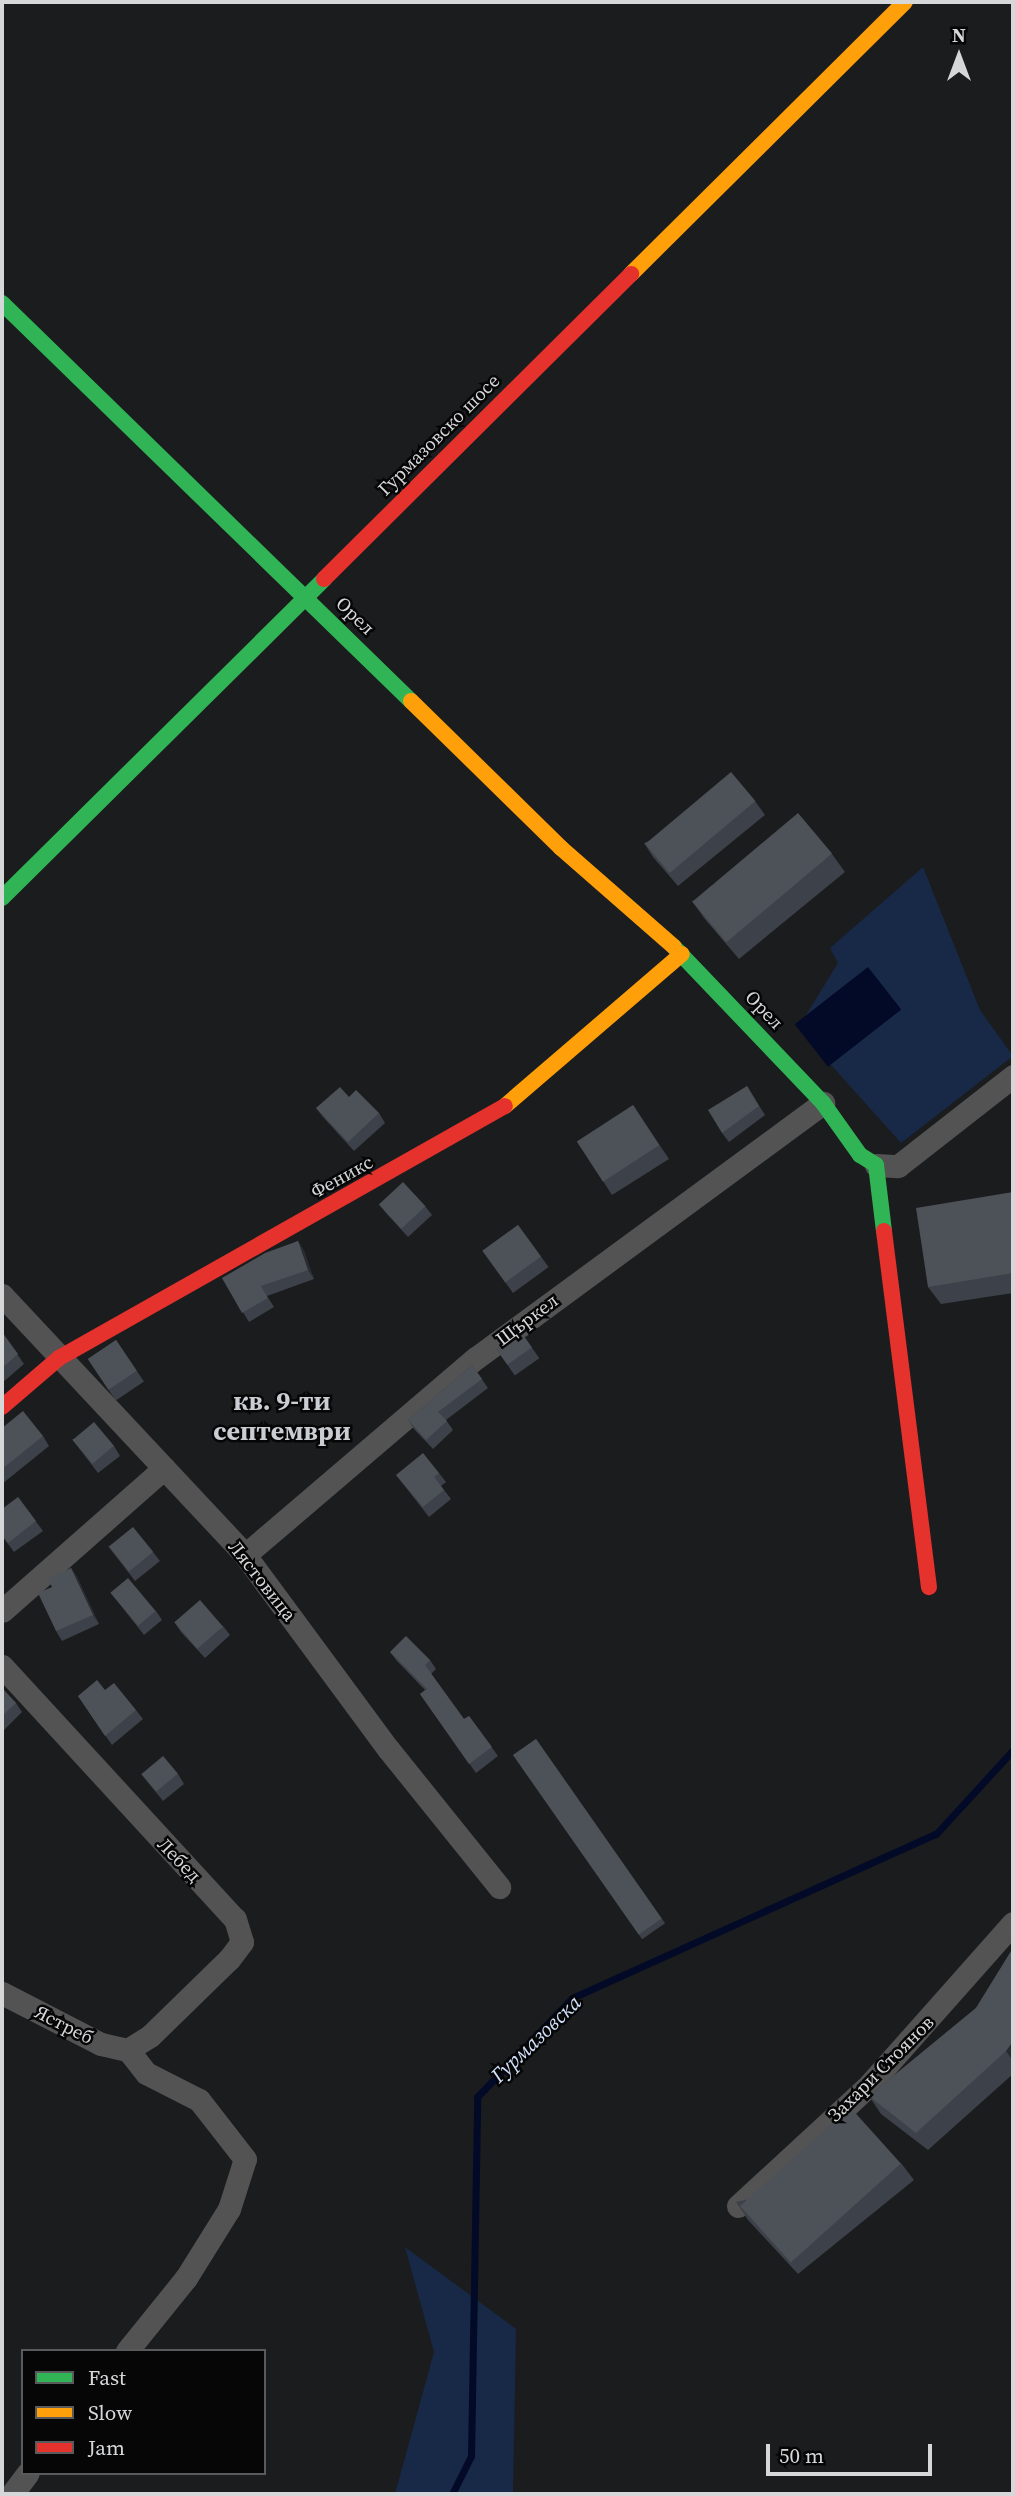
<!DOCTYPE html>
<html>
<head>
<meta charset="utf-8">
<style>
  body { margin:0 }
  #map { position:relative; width:1015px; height:2496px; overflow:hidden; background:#1b1c1e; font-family:"Source Serif 4",serif }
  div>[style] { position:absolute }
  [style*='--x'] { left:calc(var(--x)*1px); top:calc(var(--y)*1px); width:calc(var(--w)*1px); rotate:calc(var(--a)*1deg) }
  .green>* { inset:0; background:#182847 }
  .water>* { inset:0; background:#020a28; transform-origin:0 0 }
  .stream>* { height:7px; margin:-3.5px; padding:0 3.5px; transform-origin:3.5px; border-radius:3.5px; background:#020a28 }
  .street>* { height:23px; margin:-11.5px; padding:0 11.5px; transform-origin:11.5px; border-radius:11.5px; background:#535354 }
  .fast>* { height:16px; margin:-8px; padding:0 8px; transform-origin:8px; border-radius:8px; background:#30b455 }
  .slow>* { height:16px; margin:-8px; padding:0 8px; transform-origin:8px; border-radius:8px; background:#ff9f0a }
  .jam>* { height:16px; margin:-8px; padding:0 8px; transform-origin:8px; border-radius:8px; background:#e5322d }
  .wall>* { inset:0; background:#3d4149; transform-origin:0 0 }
  .shaded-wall>* { inset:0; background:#282c31 }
  .building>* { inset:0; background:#4d5158; transform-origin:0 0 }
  span { translate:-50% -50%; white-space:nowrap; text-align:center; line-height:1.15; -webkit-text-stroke:5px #060607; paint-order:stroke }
  .street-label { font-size:19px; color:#d6d7d9 }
  .water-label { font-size:21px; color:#d1e0fb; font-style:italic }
  .district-label { font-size:26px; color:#cacdd2; font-weight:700 }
  .frame { position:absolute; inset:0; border:4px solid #d6d7d9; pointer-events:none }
  .legend { position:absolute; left:21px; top:2349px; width:245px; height:126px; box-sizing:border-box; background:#060607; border:2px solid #595a5b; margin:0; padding:9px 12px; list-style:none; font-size:21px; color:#d6d7d9 }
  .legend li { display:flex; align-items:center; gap:14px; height:35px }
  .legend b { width:35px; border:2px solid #595a5b }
  .north { position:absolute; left:924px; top:21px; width:70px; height:70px; -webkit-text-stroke:5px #060607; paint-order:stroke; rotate:0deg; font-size:19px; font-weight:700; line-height:28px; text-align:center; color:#d6d7d9 }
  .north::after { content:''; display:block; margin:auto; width:24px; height:32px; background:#d6d7d9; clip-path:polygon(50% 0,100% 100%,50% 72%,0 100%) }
  .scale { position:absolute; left:766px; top:2444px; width:166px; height:32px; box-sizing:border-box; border:4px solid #d6d7d9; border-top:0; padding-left:9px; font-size:21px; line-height:24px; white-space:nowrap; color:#d6d7d9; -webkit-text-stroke:5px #060607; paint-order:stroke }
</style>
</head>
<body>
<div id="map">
  <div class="green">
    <i style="clip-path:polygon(923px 867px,980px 1010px,1013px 1056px,901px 1143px,798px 1028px,838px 963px,830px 948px)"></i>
    <i style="clip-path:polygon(405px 2247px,516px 2329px,513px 2494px,395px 2494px,434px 2352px)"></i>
  </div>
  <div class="water">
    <i style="left:868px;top:967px;width:54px;height:93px;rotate:52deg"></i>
  </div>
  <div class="stream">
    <i style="--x:452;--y:2494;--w:42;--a:-63.4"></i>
    <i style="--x:471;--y:2456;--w:359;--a:-89"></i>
    <i style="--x:477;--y:2097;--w:137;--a:-46.2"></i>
    <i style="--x:572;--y:1998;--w:399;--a:-24.3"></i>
    <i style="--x:936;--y:1834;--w:114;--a:-47.5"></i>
  </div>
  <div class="street">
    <i style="--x:876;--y:1165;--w:22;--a:3"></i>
    <i style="--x:898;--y:1166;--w:146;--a:-38"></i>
    <i style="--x:2;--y:1295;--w:356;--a:46.9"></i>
    <i style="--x:245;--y:1555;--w:242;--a:53.6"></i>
    <i style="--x:389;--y:1750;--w:176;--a:51.2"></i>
    <i style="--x:245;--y:1555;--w:304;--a:-40.5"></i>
    <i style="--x:476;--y:1358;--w:431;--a:-36.3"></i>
    <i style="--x:2;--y:1611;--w:216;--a:-41.4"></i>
    <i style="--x:2;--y:1666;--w:344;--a:47.4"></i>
    <i style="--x:235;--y:1919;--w:24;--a:73"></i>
    <i style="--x:242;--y:1942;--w:21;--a:127"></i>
    <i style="--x:229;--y:1959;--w:110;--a:135.7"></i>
    <i style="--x:150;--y:2036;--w:26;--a:148"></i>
    <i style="--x:2;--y:1993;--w:111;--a:27.3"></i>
    <i style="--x:101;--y:2044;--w:28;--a:13"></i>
    <i style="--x:738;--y:2206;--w:180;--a:-42.7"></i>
    <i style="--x:870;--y:2084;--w:215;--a:-48.4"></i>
    <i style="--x:127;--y:2351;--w:94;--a:-51.1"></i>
    <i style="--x:186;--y:2278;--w:81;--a:-58.1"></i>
    <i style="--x:229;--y:2209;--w:52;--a:-72.3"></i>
    <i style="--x:245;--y:2159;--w:75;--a:-127.9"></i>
    <i style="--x:199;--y:2100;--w:59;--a:-153"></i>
    <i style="--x:146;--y:2073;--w:29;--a:-128"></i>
    <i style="--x:12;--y:2494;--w:26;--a:-53"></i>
  </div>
  <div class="fast">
    <i style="--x:2;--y:303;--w:571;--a:44.22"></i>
    <i style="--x:2;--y:898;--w:453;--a:-44.7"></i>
    <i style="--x:674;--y:947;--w:216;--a:46.3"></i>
    <i style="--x:823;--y:1103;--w:64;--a:54.6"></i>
    <i style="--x:860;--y:1155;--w:19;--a:32"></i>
    <i style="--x:876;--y:1165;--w:66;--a:83.1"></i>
  </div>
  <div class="slow">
    <i style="--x:631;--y:274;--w:386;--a:-44.8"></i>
    <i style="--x:411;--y:701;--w:210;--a:44.4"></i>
    <i style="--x:561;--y:848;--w:150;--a:41.2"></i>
    <i style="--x:505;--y:1106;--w:233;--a:-40.7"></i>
  </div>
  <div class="jam">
    <i style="--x:324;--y:579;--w:433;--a:-44.8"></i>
    <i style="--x:884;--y:1231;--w:359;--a:82.8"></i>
    <i style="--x:2;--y:1407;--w:75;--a:-40.7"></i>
    <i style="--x:59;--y:1358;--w:512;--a:-29.47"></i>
  </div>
  <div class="wall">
    <i style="clip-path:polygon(755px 801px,765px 815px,678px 886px,653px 857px,644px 843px)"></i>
    <i style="clip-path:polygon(832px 854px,845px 872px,739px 959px,704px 918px,692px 901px)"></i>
    <i style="clip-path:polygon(747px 1086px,765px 1115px,729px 1142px,722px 1133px)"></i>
    <i style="clip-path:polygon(349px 1097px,379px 1113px,385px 1123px,354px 1151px,323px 1117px,316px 1108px)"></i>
    <i style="clip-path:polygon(633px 1105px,669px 1159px,612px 1195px,603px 1181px)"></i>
    <i style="clip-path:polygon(1013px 1192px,1013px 1293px,941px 1304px,928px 1287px)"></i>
    <i style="clip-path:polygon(379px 1204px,425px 1206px,432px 1215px,408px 1237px,386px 1213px)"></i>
    <i style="left:518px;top:1225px;width:52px;height:44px;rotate:54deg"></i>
    <i style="clip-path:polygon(298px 1241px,304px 1251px,314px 1279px,267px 1296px,274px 1307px,249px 1322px,222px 1278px)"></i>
    <i style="clip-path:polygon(2px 1332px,24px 1364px,2px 1383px)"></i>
    <i style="left:521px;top:1332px;width:32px;height:30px;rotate:55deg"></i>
    <i style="left:116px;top:1340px;width:50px;height:34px;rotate:56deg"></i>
    <i style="clip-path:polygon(472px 1365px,488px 1388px,446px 1420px,453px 1430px,433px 1449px,414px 1429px,408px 1420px)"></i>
    <i style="clip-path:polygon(2px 1428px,43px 1436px,49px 1446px,2px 1484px)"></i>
    <i style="clip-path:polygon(72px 1439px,114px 1446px,120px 1456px,98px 1473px)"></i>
    <i style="clip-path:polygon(439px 1473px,446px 1482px,441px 1486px,451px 1499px,429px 1517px,396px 1475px)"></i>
    <i style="clip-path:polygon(18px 1497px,43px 1531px,14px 1552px,2px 1536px)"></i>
    <i style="clip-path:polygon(108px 1546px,153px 1552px,160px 1561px,135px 1581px)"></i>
    <i style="clip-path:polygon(71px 1568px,77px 1577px,99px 1624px,62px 1641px,56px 1631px,52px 1587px)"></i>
    <i style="clip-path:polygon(111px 1593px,156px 1611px,162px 1620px,144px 1635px)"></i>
    <i style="clip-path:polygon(175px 1623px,223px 1626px,230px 1635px,205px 1658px,181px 1632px)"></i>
    <i style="clip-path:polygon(390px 1652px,430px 1660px,436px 1669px,431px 1674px,464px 1719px,469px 1716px,498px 1756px,476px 1773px,420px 1694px,425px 1690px,397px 1661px)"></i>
    <i style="clip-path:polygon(2px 1688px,16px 1703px,22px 1712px,4px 1730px,2px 1729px)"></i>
    <i style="clip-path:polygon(78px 1696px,136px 1710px,143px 1719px,112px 1745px)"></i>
    <i style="left:536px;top:1739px;width:225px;height:28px;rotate:55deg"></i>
    <i style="clip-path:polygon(141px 1774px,178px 1774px,184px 1784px,163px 1801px)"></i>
    <i style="clip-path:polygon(1013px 1948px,1013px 2074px,928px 2150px,881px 2114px,869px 2096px,976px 2008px)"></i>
    <i style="clip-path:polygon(901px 2163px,914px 2180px,798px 2274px,748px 2220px,736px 2202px)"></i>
  </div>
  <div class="shaded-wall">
    <i style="clip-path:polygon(298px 1241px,304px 1251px,314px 1279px,308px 1270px)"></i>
    <i style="clip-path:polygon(71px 1568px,77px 1577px,99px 1624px,93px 1615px)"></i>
    <i style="clip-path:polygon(1013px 2041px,1013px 2061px,1006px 2051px)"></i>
  </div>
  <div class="building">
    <i style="left:731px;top:772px;width:38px;height:112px;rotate:50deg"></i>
    <i style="left:798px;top:813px;width:53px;height:138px;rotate:50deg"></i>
    <i style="clip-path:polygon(747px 1086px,759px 1106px,722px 1133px,708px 1110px)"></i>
    <i style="clip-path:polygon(340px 1087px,349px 1097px,356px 1090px,379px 1113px,348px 1142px,316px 1108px)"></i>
    <i style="left:633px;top:1105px;width:48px;height:67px;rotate:57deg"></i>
    <i style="left:403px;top:1182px;width:33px;height:33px;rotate:47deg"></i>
    <i style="clip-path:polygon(1013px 1192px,1013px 1273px,928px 1287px,916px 1208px)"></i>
    <i style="left:518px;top:1225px;width:39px;height:44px;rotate:54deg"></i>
    <i style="clip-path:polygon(298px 1241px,308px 1270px,261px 1286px,268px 1298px,242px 1313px,222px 1278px,265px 1253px)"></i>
    <i style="clip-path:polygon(2px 1332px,18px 1354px,2px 1368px)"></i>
    <i style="left:521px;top:1332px;width:19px;height:30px;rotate:55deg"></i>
    <i style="left:116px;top:1340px;width:37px;height:34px;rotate:56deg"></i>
    <i style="clip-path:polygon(472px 1365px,482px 1379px,438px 1412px,447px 1421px,426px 1440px,408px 1420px)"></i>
    <i style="clip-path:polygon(23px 1411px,43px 1436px,2px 1469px,2px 1428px)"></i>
    <i style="left:94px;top:1422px;width:31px;height:28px;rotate:50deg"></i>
    <i style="clip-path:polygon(423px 1453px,439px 1473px,434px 1477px,444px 1490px,423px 1507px,396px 1475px)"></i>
    <i style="clip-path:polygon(18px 1497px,36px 1521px,8px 1543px,2px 1535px,2px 1509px)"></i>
    <i style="left:133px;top:1527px;width:32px;height:31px;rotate:51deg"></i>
    <i style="clip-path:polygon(71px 1568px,93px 1615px,56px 1631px,38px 1593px,52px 1587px,48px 1579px)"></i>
    <i style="left:128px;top:1578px;width:43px;height:23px;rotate:50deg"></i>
    <i style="left:200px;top:1600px;width:35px;height:34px;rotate:49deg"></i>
    <i style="clip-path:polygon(406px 1636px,430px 1660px,425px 1665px,464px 1719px,469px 1716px,492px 1747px,469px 1764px,420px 1694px,427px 1689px,390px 1652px)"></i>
    <i style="clip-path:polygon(97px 1680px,105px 1690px,114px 1683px,136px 1710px,105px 1736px,78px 1696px)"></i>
    <i style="clip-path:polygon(2px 1688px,16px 1703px,2px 1716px)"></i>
    <i style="left:536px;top:1739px;width:219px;height:28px;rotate:55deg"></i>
    <i style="left:163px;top:1756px;width:23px;height:28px;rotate:50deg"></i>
    <i style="clip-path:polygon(1013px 1948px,1013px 2041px,1006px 2051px,916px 2133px,869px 2096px,976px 2008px)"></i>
    <i style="left:850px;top:2107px;width:76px;height:148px;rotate:48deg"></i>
  </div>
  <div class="street-label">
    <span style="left:439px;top:435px;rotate:-45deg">Гурмазовско шосе</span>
    <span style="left:355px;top:616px;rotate:44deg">Орел</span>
    <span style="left:764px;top:1010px;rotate:46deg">Орел</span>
    <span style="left:342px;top:1177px;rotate:-29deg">Феникс</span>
    <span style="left:527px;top:1320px;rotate:-37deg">Щъркел</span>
    <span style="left:262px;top:1581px;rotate:52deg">Лястовица</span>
    <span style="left:179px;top:1860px;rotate:46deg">Лебед</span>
    <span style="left:64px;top:2025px;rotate:27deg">Ястреб</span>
    <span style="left:881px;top:2069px;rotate:-45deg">Захари Стоянов</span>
  </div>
  <div class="water-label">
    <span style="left:536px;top:2039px;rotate:-44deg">Гурмазовска</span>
  </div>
  <div class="district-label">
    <span style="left:282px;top:1417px">кв. 9-ти<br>септември</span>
  </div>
  <div class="frame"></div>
  <ul class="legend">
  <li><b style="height:9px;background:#30b455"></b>Fast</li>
  <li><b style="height:9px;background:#ff9f0a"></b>Slow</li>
  <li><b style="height:9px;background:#e5322d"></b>Jam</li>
  </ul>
  <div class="north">N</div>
  <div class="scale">50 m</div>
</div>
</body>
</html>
